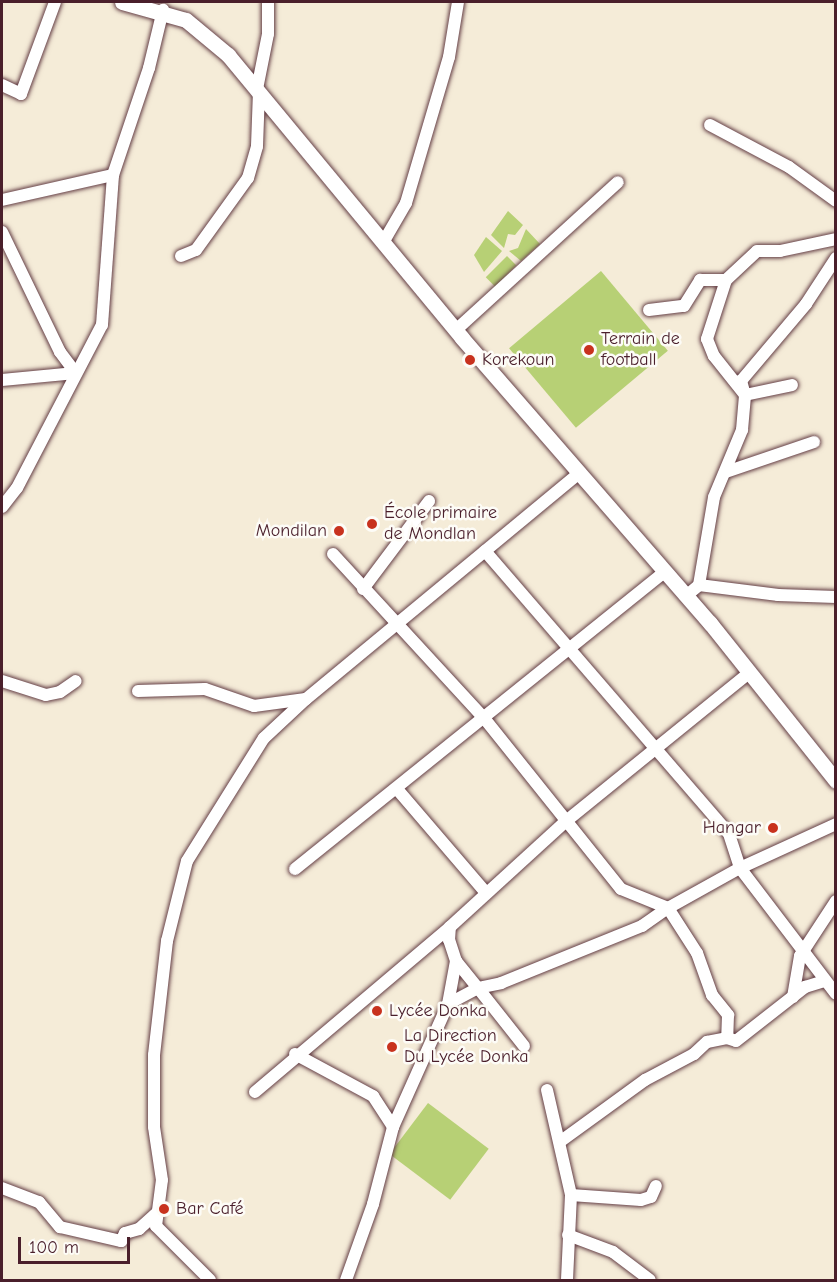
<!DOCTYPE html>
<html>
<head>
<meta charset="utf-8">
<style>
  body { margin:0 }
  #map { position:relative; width:837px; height:1282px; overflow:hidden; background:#f5ecd8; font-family:"Comic Neue",sans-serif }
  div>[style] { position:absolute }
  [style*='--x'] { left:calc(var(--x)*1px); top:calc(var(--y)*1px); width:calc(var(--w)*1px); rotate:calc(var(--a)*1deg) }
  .green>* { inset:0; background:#b7d075; transform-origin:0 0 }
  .roads { filter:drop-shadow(0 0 2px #643e45) drop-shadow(0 0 2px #643e45) }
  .minor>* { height:12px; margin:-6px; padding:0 6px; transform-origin:6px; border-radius:6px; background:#fff }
  .major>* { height:15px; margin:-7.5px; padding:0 7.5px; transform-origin:7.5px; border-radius:7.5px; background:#fff }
  .dots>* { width:16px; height:16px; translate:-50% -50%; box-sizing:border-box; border:3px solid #fdfcf7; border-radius:50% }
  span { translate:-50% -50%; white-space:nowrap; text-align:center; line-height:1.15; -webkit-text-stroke:5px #fdfcf7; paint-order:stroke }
  .poi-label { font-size:18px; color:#4a1f2b }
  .left { translate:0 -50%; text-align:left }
  .right { translate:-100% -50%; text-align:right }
  .frame { position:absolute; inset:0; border:3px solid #4a1f2b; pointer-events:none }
  .scale { position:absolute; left:18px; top:1237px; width:112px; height:27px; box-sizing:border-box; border:3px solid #4a1f2b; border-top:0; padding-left:8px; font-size:18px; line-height:21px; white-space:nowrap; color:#4a1f2b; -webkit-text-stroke:4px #fdfcf7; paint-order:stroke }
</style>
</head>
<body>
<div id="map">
  <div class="green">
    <i style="clip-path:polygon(508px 211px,523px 225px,515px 235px,508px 234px,504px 248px,491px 235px)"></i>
    <i style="clip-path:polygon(526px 229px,540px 244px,521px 261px,509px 251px,518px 248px)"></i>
    <i style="clip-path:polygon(486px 237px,502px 251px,484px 272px,474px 255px)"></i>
    <i style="left:507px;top:256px;width:13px;height:30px;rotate:45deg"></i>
    <i style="left:601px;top:271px;width:104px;height:120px;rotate:50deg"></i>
    <i style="left:428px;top:1103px;width:76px;height:64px;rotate:37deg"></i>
  </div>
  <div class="roads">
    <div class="minor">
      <i style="--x:2;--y:85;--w:21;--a:25"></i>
      <i style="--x:21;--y:94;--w:98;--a:-69.7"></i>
      <i style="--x:257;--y:89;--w:56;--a:-78.7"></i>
      <i style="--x:268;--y:34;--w:32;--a:-90"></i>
      <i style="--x:710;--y:125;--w:89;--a:28"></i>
      <i style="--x:789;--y:167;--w:58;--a:35.9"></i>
      <i style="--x:2;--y:200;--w:114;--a:-12.7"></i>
      <i style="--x:2;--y:232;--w:133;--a:64.2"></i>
      <i style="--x:60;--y:352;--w:26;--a:53"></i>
      <i style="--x:384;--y:241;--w:44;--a:-59.9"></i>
      <i style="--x:406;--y:203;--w:152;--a:-73.6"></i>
      <i style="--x:449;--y:57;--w:56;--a:-80.7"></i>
      <i style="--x:181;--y:256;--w:16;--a:-22"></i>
      <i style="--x:196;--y:250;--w:89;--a:-54.2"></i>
      <i style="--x:248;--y:178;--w:33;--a:-74"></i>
      <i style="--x:257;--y:146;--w:54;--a:-87.9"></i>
      <i style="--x:726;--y:280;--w:62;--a:107.9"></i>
      <i style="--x:707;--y:339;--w:18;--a:68"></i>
      <i style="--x:714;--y:356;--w:50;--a:51.5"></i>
      <i style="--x:745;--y:395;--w:48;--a:-12"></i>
      <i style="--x:649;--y:310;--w:35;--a:-7"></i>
      <i style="--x:684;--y:306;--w:31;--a:-58"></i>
      <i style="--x:700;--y:280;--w:26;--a:0"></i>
      <i style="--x:726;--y:280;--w:42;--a:-43.1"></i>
      <i style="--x:757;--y:251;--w:23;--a:0"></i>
      <i style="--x:780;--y:251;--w:57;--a:-12.1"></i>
      <i style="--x:456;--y:330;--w:219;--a:-42.4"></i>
      <i style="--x:2;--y:380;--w:74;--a:-5.4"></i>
      <i style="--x:726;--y:472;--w:93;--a:-18.8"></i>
      <i style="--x:2;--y:507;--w:24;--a:-52"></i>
      <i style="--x:17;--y:488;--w:184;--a:-62.5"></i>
      <i style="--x:102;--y:325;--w:150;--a:-85.8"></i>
      <i style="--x:113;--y:175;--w:113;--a:-71.4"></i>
      <i style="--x:149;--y:68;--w:60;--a:-76.4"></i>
      <i style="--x:485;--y:551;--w:374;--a:49.2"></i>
      <i style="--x:729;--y:834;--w:36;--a:72"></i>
      <i style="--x:740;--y:868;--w:158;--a:52.7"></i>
      <i style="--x:333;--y:554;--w:223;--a:47.4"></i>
      <i style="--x:484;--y:718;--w:219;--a:51.3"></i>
      <i style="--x:621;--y:889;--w:51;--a:22"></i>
      <i style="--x:668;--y:908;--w:82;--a:-29.1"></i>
      <i style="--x:740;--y:868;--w:106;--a:-24.6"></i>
      <i style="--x:699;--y:585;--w:80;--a:7.2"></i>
      <i style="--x:778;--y:595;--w:58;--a:2"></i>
      <i style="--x:363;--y:589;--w:110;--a:-53.1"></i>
      <i style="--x:686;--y:596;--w:17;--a:-40"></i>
      <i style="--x:699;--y:585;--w:89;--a:-80.3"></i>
      <i style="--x:714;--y:497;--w:73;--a:-67.3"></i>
      <i style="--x:742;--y:430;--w:35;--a:-85"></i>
      <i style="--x:745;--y:395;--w:15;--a:-106"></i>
      <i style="--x:741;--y:381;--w:101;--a:-49.8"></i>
      <i style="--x:806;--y:304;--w:55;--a:-56.9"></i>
      <i style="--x:2;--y:681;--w:46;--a:17.7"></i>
      <i style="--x:46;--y:695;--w:14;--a:-12"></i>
      <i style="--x:60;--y:692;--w:19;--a:-35"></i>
      <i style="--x:138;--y:691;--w:67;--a:-1.7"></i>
      <i style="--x:205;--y:689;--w:52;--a:19.1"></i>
      <i style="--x:254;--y:706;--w:52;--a:-7.7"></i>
      <i style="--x:397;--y:789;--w:137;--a:49.4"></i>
      <i style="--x:295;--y:869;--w:475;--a:-38.8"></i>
      <i style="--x:456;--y:961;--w:35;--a:51"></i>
      <i style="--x:478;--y:988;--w:24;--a:-12"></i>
      <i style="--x:501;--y:983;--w:152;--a:-22"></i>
      <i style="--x:642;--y:926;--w:32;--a:-35"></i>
      <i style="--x:668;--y:908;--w:54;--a:57.2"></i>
      <i style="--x:697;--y:953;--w:45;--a:70.3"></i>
      <i style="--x:712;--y:995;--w:26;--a:51"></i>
      <i style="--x:728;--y:1015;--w:23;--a:92"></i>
      <i style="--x:793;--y:997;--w:42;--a:-80.3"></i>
      <i style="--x:800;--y:956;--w:66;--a:-56.8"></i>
      <i style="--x:448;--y:1004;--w:34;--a:-28"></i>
      <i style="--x:478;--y:988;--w:74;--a:51.6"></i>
      <i style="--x:295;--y:1054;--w:89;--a:28.3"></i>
      <i style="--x:373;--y:1096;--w:37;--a:57"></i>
      <i style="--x:547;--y:1090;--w:108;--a:77.1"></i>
      <i style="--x:571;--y:1195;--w:85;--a:92.7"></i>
      <i style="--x:255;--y:1092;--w:255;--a:-40.2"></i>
      <i style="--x:450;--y:927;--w:156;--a:-42.4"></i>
      <i style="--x:565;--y:822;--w:238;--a:-39"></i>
      <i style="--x:561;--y:1141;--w:104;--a:-36"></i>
      <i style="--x:645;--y:1080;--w:55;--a:-28"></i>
      <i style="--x:694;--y:1054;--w:18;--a:-43"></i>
      <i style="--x:707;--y:1042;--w:20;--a:-11"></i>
      <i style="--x:727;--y:1038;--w:9;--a:18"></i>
      <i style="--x:736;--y:1041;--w:88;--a:-38"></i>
      <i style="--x:805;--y:987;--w:21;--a:-17"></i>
      <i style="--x:2;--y:1188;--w:40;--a:21"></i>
      <i style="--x:39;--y:1202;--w:33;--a:50"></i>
      <i style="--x:60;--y:1227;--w:63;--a:12.9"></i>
      <i style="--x:121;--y:1241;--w:9;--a:-63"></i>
      <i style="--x:125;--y:1233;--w:15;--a:-16"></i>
      <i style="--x:139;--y:1229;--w:25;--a:-42"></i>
      <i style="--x:571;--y:1195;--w:70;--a:4.1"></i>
      <i style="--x:641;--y:1200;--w:10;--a:-17"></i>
      <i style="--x:651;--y:1197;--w:12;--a:-66"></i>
      <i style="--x:568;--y:1235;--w:48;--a:20.7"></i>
      <i style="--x:613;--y:1252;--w:46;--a:37.1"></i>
      <i style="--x:210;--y:1280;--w:76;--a:-135"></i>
      <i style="--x:156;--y:1226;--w:46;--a:-82.6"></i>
      <i style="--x:162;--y:1180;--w:54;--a:-98.6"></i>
      <i style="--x:154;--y:1127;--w:72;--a:-90"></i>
      <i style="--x:154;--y:1055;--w:115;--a:-83.5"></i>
      <i style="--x:167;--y:941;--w:82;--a:-76"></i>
      <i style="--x:187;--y:861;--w:145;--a:-58"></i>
      <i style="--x:264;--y:738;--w:57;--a:-42.9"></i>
      <i style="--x:306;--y:699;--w:354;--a:-39.6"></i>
      <i style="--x:346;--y:1280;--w:81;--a:-70.4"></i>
      <i style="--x:373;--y:1204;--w:80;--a:-75.4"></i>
      <i style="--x:393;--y:1127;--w:135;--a:-65.9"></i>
      <i style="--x:448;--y:1004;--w:44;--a:-79.5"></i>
      <i style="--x:456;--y:961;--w:22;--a:-108"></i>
      <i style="--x:449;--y:940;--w:13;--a:-86"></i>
    </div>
    <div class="major">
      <i style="--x:122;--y:2;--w:66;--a:15.7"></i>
      <i style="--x:186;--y:20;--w:55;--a:39.8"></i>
      <i style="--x:228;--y:55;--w:367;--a:50.4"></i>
      <i style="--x:462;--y:338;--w:378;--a:49"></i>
      <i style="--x:710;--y:623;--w:202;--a:51.4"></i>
    </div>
  </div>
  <div class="dots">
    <i style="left:589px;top:350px;background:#c8321e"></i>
    <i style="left:470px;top:360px;background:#c8321e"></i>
    <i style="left:372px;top:524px;background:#c8321e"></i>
    <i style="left:339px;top:531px;background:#c8321e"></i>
    <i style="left:773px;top:828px;background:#c8321e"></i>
    <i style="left:377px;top:1011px;background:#c8321e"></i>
    <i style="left:392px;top:1047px;background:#c8321e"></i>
    <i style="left:164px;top:1209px;background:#c8321e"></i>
  </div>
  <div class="poi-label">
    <span class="left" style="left:601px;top:350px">Terrain de<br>football</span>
    <span class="left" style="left:482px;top:360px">Korekoun</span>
    <span class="left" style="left:384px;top:524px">École primaire<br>de Mondlan</span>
    <span class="right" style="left:327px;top:531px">Mondilan</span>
    <span class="right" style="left:761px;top:828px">Hangar</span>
    <span class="left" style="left:389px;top:1011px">Lycée Donka</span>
    <span class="left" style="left:404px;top:1047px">La Direction<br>Du Lycée Donka</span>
    <span class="left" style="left:176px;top:1209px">Bar Café</span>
  </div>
  <div class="frame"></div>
  <div class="scale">100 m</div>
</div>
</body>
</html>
